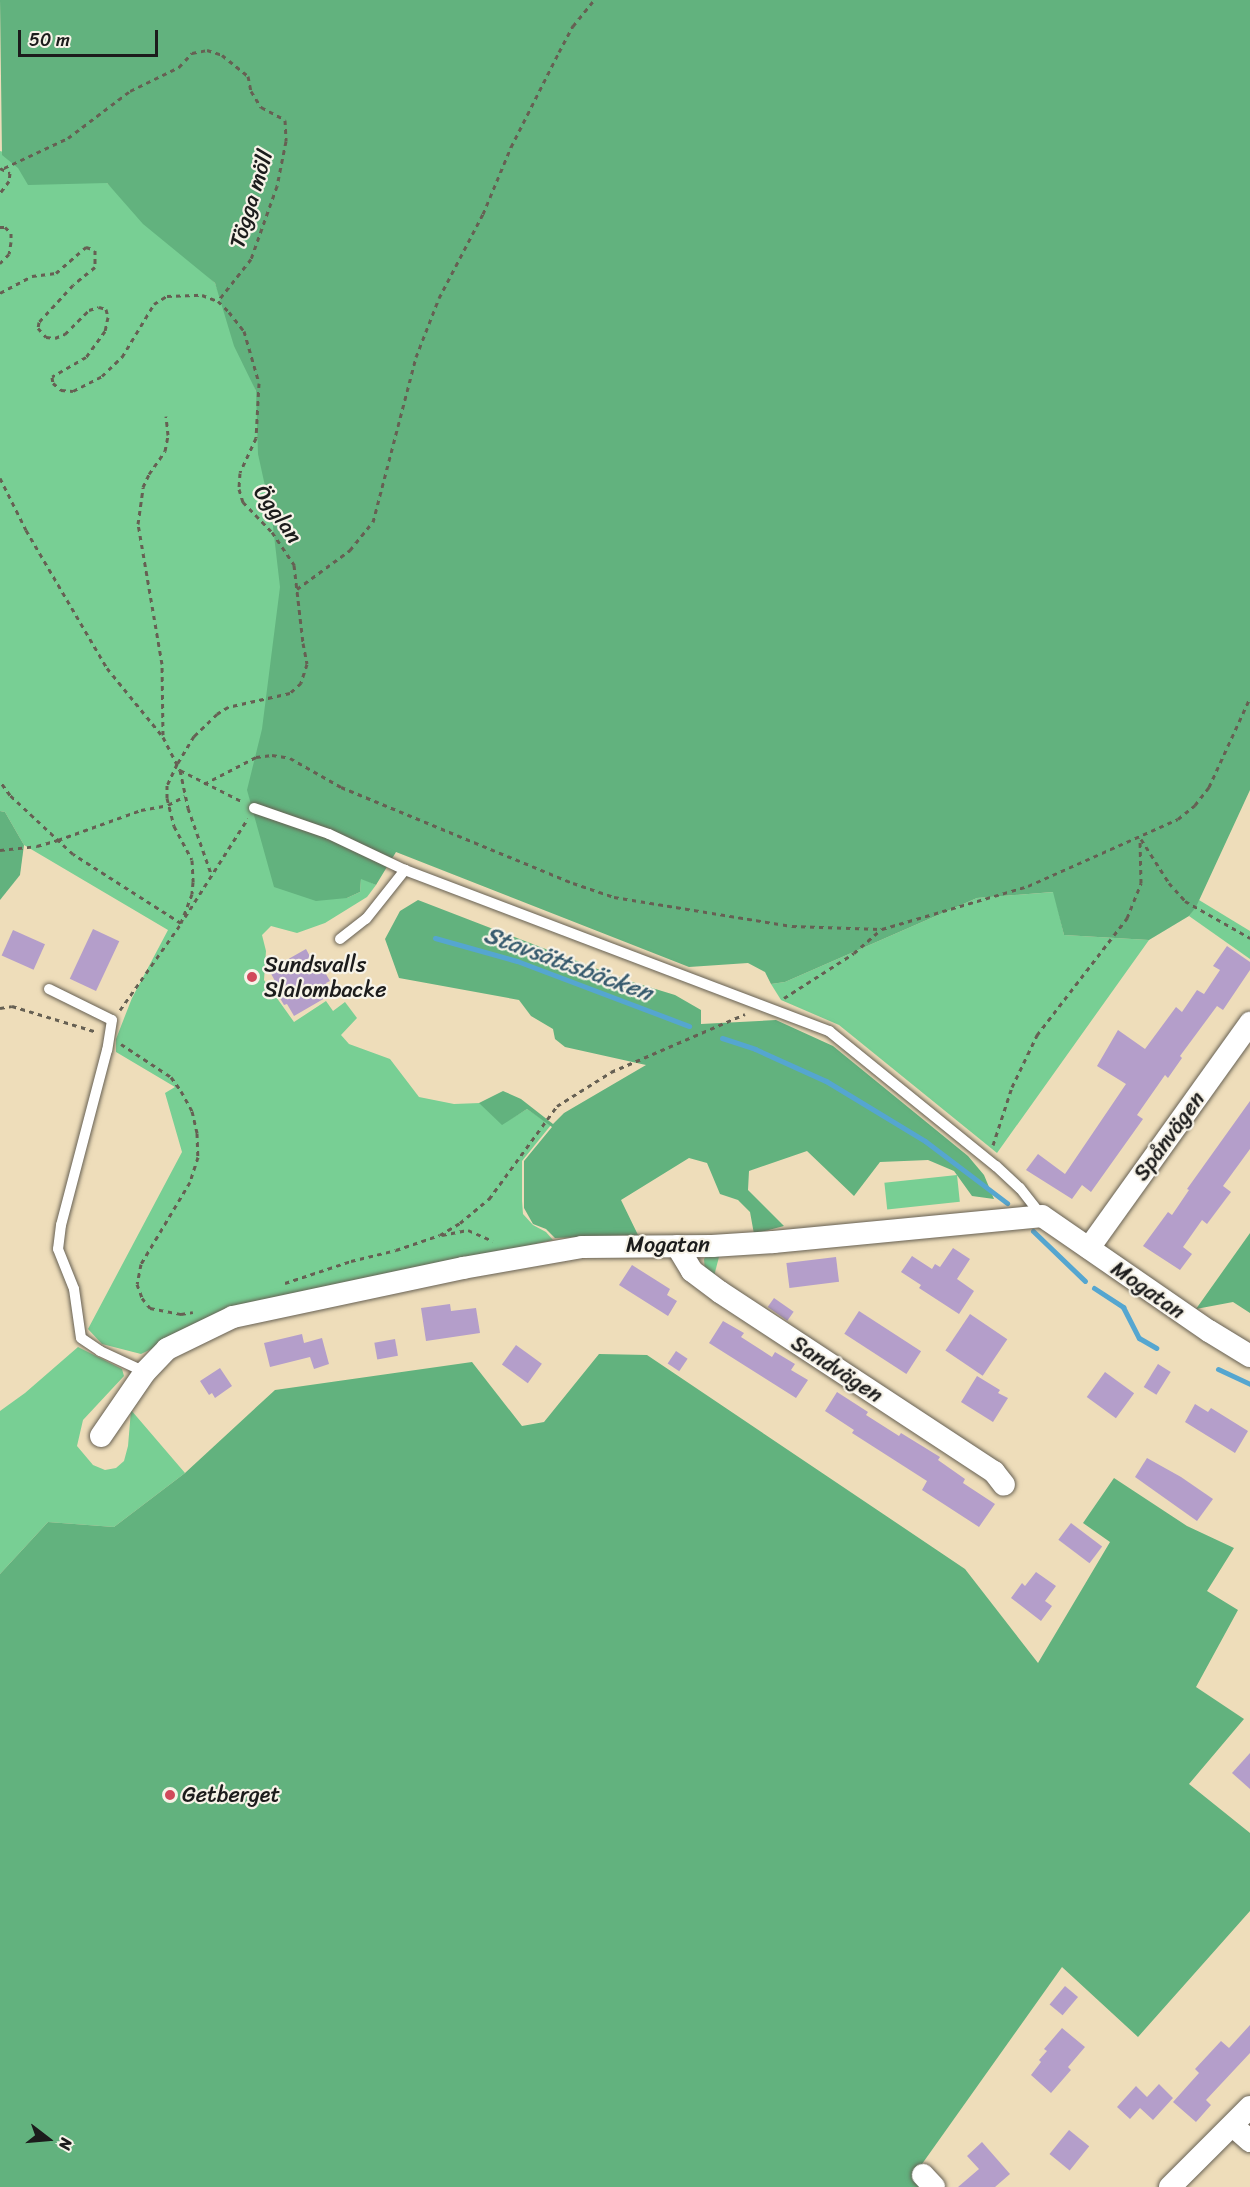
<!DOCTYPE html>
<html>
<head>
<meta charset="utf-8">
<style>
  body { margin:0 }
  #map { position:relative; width:1250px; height:2187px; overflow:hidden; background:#eeddba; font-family:Sriracha,sans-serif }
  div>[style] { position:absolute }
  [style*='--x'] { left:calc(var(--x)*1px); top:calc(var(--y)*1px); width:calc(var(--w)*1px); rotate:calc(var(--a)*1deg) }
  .green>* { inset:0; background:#78cf94; transform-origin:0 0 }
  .forest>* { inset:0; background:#62b27e }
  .stream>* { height:5px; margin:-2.5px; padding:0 2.5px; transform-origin:2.5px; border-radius:2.5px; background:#55a6d0 }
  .building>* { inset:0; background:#b49eca; transform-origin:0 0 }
  .path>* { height:3px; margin-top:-1.5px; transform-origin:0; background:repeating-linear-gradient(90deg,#666053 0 4.5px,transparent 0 9px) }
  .roads { filter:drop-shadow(0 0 2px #666053) drop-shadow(0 0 2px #666053) }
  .lane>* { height:10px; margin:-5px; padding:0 5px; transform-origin:5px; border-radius:5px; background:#fff }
  .street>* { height:22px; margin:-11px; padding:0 11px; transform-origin:11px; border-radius:11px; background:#fff }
  .dots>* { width:16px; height:16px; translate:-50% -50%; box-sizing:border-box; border:3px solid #f7f3e8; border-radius:50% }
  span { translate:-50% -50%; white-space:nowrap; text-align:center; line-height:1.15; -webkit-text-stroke:4.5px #f7f3e8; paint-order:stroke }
  .street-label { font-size:22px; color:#1c1c1c }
  .poi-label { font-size:22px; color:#1c1c1c }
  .left { translate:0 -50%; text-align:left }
  .water-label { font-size:24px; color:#365a6d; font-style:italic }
  .north { position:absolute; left:18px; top:2109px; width:60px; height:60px; -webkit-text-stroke:4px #f7f3e8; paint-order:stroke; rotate:106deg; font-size:16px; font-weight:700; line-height:24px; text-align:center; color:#1c1c1c }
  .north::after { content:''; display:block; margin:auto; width:21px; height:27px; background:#1c1c1c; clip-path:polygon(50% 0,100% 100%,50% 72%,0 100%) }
  .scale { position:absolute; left:18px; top:30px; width:140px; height:27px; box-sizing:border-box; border:3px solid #1c1c1c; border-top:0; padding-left:8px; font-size:18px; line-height:21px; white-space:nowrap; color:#1c1c1c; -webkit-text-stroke:4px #f7f3e8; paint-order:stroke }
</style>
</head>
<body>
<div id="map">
  <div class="green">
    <i style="clip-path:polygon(0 151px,107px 183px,215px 283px,256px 391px,272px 518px,347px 898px,360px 892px,361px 878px,376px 885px,367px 897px,325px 923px,297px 933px,271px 926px,262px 935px,266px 951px,264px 980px,294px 1022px,326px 1001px,333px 1011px,345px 1002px,357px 1018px,341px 1035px,349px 1044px,390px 1059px,419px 1097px,454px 1104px,480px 1103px,502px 1124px,527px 1109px,551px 1125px,522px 1161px,522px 1201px,523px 1214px,533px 1225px,546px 1232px,553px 1240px,405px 1274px,166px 1342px,141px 1354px,102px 1344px,88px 1329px,182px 1152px,165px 1093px,175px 1087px,116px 1052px,116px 1039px,132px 998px,168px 930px,24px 845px,5px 812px,0 811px)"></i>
    <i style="clip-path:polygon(1054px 892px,1064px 935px,1149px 940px,997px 1153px,839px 1025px,781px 1000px,771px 984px,785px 982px,977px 898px)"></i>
    <i style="clip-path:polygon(1199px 900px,1250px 931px,1250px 959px,1189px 916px)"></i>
    <i style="left:957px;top:1175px;width:27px;height:73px;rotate:84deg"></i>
    <i style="clip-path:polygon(720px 1253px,713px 1280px,705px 1272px,704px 1259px,707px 1255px)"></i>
    <i style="clip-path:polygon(78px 1347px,122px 1369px,124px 1376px,83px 1420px,77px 1446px,93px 1465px,105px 1470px,116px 1468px,124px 1461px,128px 1446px,131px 1410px,185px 1473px,114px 1527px,48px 1522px,0 1574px,0 1411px,25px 1393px)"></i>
  </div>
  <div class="forest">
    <i style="clip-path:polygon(0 0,1250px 0,1250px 790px,1196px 907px,1189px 916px,1149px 940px,1064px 935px,1053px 892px,977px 898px,785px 982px,771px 984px,765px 972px,748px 963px,689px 967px,396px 852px,376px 885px,361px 879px,360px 892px,347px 898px,316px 901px,274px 887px,247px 790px,262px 729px,280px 587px,272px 518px,258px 454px,256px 391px,234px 346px,215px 283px,143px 224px,107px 183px,28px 185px,18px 168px,2px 155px)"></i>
    <i style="clip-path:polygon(0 811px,5px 812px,24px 845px,20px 875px,0 900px)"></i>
    <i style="clip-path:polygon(418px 900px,626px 980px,675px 995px,701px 1010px,701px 1024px,776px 1020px,833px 1046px,968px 1156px,984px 1175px,994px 1199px,972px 1196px,954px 1171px,928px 1160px,880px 1162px,854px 1196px,807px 1151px,749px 1171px,748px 1190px,784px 1226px,754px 1234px,750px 1212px,738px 1200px,720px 1194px,707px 1163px,689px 1158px,621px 1200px,638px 1235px,555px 1238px,546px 1229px,533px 1224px,524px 1208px,524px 1161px,552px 1127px,527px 1109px,502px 1125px,479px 1103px,503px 1091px,521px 1099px,553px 1124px,564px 1113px,646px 1065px,565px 1047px,555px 1039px,553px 1029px,531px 1016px,519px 1000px,399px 978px,385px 939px,400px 911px)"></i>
    <i style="clip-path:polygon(1250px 1233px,1250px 1313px,1233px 1302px,1196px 1309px)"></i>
    <i style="clip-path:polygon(599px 1354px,647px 1355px,965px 1569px,1038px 1663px,1110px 1542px,1083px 1523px,1114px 1478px,1187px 1526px,1234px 1548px,1207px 1591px,1238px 1610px,1196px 1687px,1244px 1719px,1189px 1784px,1250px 1833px,1250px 1911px,1138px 2037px,1062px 1967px,922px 2164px,913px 2173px,924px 2187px,0 2187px,0 1574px,48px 1522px,114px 1527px,185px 1473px,275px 1390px,472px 1362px,522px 1426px,544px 1422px)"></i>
  </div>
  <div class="stream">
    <i style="--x:435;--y:938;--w:85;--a:15.7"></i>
    <i style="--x:517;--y:961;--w:184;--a:20.7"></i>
    <i style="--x:722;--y:1038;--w:35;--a:18"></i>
    <i style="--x:755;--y:1049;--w:78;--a:24.3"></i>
    <i style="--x:826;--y:1081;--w:116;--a:31.2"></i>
    <i style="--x:925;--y:1141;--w:103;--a:37.1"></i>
    <i style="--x:1033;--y:1231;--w:72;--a:43.9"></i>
    <i style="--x:1094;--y:1288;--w:35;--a:33"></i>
    <i style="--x:1123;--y:1307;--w:35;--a:63"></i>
    <i style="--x:1139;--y:1338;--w:20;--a:30"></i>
    <i style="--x:1218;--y:1369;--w:35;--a:25"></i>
  </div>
  <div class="building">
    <i style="left:93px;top:929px;width:29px;height:55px;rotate:25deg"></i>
    <i style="left:13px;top:930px;width:35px;height:28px;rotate:24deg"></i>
    <i style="clip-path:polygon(1227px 946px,1250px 962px,1250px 970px,1223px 1010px,1217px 1006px,1180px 1056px,1182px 1058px,1168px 1078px,1165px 1075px,1137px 1115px,1143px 1119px,1091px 1192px,1082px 1185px,1072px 1199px,1026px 1170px,1038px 1154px,1065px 1174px,1126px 1084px,1097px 1066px,1118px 1030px,1145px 1049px,1176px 1007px,1182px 1012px,1197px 990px,1204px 994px,1220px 970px,1213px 966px)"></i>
    <i style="clip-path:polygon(306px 949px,313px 962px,317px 959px,330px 981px,326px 983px,332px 994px,294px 1016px,287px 1004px,284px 1005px,271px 983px,275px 981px,269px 970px)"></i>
    <i style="clip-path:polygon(1250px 1101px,1250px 1149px,1223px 1186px,1231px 1192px,1207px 1224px,1202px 1220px,1183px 1247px,1192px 1254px,1180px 1270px,1143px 1246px,1168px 1212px,1172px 1215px,1189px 1190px,1187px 1189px)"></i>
    <i style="clip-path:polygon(953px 1248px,970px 1259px,957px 1279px,974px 1291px,959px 1314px,919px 1288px,921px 1285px,901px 1272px,912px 1256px,932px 1269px,935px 1264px,940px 1267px)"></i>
    <i style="left:836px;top:1257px;width:25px;height:50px;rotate:83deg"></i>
    <i style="clip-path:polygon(632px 1265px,670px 1289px,667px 1295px,677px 1301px,668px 1316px,619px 1285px)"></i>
    <i style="left:774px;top:1298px;width:24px;height:11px;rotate:35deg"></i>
    <i style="clip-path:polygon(450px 1304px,451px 1311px,476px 1308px,480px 1333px,426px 1341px,421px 1308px)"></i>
    <i style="left:859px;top:1311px;width:74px;height:27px;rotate:33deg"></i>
    <i style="left:970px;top:1314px;width:45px;height:44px;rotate:34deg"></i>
    <i style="clip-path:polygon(723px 1321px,744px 1333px,741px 1337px,772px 1357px,775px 1352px,795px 1364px,791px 1370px,808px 1380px,796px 1398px,709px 1343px)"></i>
    <i style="clip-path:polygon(302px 1334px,304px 1343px,322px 1338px,329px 1364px,314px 1369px,310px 1357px,270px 1367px,264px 1343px)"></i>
    <i style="left:395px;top:1339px;width:17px;height:21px;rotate:80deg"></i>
    <i style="left:516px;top:1345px;width:32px;height:24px;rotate:36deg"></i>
    <i style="left:676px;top:1351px;width:14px;height:15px;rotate:34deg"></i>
    <i style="left:1158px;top:1364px;width:15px;height:27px;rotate:32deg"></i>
    <i style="clip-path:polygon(220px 1368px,232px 1386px,215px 1398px,212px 1393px,209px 1395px,200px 1381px)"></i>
    <i style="left:1105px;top:1372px;width:36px;height:31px;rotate:36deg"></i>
    <i style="clip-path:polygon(977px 1376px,1000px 1390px,998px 1393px,1008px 1398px,993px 1422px,961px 1402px)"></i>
    <i style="clip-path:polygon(837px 1392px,868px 1412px,866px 1415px,899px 1436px,901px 1433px,940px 1457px,938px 1460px,965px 1479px,963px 1483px,995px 1504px,979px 1527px,922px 1490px,927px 1481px,852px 1433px,854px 1430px,825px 1411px)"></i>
    <i style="clip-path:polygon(1195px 1404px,1208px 1412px,1211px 1408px,1248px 1431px,1235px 1453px,1185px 1422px)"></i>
    <i style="clip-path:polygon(1147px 1458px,1181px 1477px,1213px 1499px,1197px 1521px,1135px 1477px)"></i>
    <i style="left:1071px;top:1523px;width:39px;height:21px;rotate:37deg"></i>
    <i style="clip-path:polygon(1036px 1572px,1056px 1586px,1045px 1601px,1052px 1606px,1041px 1621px,1011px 1598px,1022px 1583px,1025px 1586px)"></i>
    <i style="clip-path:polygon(1250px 1753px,1250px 1789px,1232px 1773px)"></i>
    <i style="left:1065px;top:1986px;width:17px;height:24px;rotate:40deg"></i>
    <i style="clip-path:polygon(1250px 2025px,1250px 2053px,1206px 2100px,1211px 2105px,1196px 2122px,1173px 2102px,1199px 2073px,1195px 2069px,1221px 2041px,1229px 2048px)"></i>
    <i style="clip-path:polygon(1062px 2028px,1085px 2047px,1068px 2067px,1071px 2070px,1051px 2093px,1031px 2075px,1041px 2062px,1039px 2060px,1047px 2051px,1044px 2049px)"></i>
    <i style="clip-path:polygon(1159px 2084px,1173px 2098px,1153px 2120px,1140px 2108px,1130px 2119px,1117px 2107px,1136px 2086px,1147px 2097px)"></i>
    <i style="left:1069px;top:2130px;width:26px;height:31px;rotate:39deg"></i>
    <i style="clip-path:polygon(982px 2142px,1010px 2174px,995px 2187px,958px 2187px,979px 2169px,967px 2156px)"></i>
  </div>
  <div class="path">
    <i style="--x:0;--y:168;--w:11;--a:27"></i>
    <i style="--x:10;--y:173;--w:8;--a:97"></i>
    <i style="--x:9;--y:181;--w:15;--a:127"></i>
    <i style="--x:4;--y:168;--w:71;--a:-25.1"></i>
    <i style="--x:68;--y:138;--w:78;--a:-37.2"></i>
    <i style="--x:130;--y:91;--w:55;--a:-26.1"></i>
    <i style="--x:179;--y:67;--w:19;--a:-47"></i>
    <i style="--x:192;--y:53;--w:15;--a:-11"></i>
    <i style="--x:207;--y:50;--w:16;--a:18"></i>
    <i style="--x:222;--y:55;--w:33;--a:39"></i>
    <i style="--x:248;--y:76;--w:15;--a:79"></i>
    <i style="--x:251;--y:91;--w:19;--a:58"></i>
    <i style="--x:261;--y:107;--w:27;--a:28"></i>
    <i style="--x:285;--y:120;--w:21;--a:87"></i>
    <i style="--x:286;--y:141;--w:46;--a:101.3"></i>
    <i style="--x:277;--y:186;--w:77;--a:109.6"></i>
    <i style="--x:251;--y:259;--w:53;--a:128.2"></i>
    <i style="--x:0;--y:227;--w:5;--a:0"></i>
    <i style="--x:5;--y:227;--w:8;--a:45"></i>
    <i style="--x:11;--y:233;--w:9;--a:90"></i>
    <i style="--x:11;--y:242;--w:12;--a:99"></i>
    <i style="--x:9;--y:254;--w:13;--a:135"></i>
    <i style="--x:0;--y:293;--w:36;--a:-28"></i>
    <i style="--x:32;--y:276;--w:24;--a:-7"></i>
    <i style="--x:56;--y:273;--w:40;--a:-41"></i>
    <i style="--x:86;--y:247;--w:9;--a:18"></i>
    <i style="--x:95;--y:250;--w:17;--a:90"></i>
    <i style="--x:95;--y:267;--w:28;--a:141"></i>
    <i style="--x:73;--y:285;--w:50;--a:132.6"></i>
    <i style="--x:39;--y:322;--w:6;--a:99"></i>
    <i style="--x:38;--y:328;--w:12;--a:48"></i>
    <i style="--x:46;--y:337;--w:9;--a:6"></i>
    <i style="--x:55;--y:338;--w:11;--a:-22"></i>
    <i style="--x:65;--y:334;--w:34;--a:-45"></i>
    <i style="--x:89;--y:310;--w:10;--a:-17"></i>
    <i style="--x:99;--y:307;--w:7;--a:16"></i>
    <i style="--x:106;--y:309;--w:8;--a:76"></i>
    <i style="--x:108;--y:317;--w:14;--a:102"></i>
    <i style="--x:105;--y:331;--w:32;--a:126"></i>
    <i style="--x:86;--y:357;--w:39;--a:150"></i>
    <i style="--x:52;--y:377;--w:6;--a:81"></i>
    <i style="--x:53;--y:383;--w:11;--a:41"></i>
    <i style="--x:61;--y:390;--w:12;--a:5"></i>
    <i style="--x:73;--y:391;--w:33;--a:-27"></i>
    <i style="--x:102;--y:376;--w:28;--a:-44"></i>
    <i style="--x:122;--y:357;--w:62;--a:-58.9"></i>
    <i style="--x:154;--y:304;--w:15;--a:-32"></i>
    <i style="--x:167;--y:296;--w:35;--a:-2"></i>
    <i style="--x:202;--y:295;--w:17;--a:21"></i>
    <i style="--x:218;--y:301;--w:16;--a:45"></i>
    <i style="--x:229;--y:312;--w:24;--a:52"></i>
    <i style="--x:244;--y:331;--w:54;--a:73.9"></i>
    <i style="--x:259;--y:383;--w:55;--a:93.1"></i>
    <i style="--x:256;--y:438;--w:38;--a:115"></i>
    <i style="--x:240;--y:473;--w:16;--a:94"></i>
    <i style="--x:239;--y:489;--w:14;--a:73"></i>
    <i style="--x:243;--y:502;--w:42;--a:46"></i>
    <i style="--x:272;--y:532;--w:40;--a:56"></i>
    <i style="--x:294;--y:565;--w:79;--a:83.4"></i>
    <i style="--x:303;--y:643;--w:21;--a:79"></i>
    <i style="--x:307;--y:664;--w:20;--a:108"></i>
    <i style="--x:301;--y:683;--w:15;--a:138"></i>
    <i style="--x:290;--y:693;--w:64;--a:167.3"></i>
    <i style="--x:228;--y:707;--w:13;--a:148"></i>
    <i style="--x:217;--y:714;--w:32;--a:136"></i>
    <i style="--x:194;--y:736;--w:33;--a:121"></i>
    <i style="--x:177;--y:764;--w:23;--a:115"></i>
    <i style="--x:167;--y:785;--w:13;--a:90"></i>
    <i style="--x:167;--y:798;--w:29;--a:76"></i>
    <i style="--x:174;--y:826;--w:38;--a:62"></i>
    <i style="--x:192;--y:860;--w:22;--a:87"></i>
    <i style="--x:193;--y:882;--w:12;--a:95"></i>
    <i style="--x:192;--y:894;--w:31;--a:111"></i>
    <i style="--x:181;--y:923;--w:128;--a:-147.4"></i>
    <i style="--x:73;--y:854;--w:86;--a:-136.9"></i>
    <i style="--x:10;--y:795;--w:17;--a:-126"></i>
    <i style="--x:0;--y:478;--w:58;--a:63.4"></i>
    <i style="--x:26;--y:530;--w:160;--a:59.6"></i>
    <i style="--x:107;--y:668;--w:89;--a:50.9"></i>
    <i style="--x:163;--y:737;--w:37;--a:63"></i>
    <i style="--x:180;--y:770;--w:68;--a:26.9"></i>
    <i style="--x:297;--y:589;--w:66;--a:-36.3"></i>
    <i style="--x:350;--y:550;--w:36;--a:-51"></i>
    <i style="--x:373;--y:522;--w:171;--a:-75.4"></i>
    <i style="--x:416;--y:357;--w:63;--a:-68.7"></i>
    <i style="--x:439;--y:298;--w:95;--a:-62.4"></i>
    <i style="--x:483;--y:214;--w:73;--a:-67.3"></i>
    <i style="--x:511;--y:147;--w:106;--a:-63.2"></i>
    <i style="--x:559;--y:52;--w:30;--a:-62"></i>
    <i style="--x:573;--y:26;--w:33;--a:-51"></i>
    <i style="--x:163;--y:735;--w:71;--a:-90.8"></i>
    <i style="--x:162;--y:664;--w:142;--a:-99.7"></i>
    <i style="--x:138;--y:524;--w:37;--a:-82"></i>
    <i style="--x:143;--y:487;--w:14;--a:-65"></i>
    <i style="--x:149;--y:474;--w:28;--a:-55"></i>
    <i style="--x:165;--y:451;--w:16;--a:-79"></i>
    <i style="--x:168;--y:435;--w:19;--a:-96"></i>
    <i style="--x:180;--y:770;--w:39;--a:78"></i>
    <i style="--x:188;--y:808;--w:72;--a:70.6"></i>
    <i style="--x:204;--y:784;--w:59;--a:-27.4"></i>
    <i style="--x:256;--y:757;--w:16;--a:-7"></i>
    <i style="--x:272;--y:755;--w:18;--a:9"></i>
    <i style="--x:290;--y:758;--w:59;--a:29.6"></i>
    <i style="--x:341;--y:787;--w:251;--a:22.5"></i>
    <i style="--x:573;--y:883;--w:43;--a:18.9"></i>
    <i style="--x:614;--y:897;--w:180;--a:9.3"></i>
    <i style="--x:792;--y:926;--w:88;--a:2"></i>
    <i style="--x:1141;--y:839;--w:52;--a:57.5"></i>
    <i style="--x:1169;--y:883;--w:24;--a:48"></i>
    <i style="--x:1185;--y:901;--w:75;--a:29.6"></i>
    <i style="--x:0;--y:850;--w:37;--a:-6"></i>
    <i style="--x:37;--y:846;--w:22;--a:-16"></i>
    <i style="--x:58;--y:840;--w:88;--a:-19.9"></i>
    <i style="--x:141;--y:810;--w:27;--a:-10"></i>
    <i style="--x:168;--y:805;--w:19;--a:-28"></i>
    <i style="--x:185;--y:917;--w:117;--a:-57.5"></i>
    <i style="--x:784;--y:998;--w:83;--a:-32.7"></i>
    <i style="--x:854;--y:953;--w:37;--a:-41"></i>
    <i style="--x:882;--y:929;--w:152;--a:-16.4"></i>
    <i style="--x:1028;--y:886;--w:164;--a:-24.1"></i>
    <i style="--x:1178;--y:819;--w:22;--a:-39"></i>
    <i style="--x:1195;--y:805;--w:23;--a:-52"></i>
    <i style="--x:1209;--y:787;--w:98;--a:-65.3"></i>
    <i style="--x:0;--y:1008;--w:12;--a:-9"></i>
    <i style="--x:12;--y:1006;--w:89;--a:17"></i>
    <i style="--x:120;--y:1010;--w:108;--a:-54.8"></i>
    <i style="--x:121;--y:1044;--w:60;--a:33.4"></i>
    <i style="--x:171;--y:1077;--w:17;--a:54"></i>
    <i style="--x:181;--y:1091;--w:23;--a:61"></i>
    <i style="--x:192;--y:1111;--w:23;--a:77"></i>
    <i style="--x:197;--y:1133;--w:24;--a:88"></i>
    <i style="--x:198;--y:1157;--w:26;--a:108"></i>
    <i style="--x:190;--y:1182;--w:96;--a:120.9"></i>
    <i style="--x:141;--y:1264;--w:20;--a:101"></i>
    <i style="--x:137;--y:1284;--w:15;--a:70"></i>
    <i style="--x:142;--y:1298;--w:13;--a:51"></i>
    <i style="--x:150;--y:1308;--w:32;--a:11"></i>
    <i style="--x:181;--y:1314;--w:12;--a:-9"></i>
    <i style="--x:993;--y:1145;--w:61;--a:-71.9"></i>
    <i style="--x:1012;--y:1087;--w:58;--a:-64.3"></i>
    <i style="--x:1037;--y:1035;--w:148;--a:-52.4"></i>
    <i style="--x:1127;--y:918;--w:38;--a:-68"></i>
    <i style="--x:1141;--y:883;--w:45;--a:-91.3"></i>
    <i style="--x:442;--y:1235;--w:26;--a:-11"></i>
    <i style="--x:468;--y:1230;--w:27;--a:24"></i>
    <i style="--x:285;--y:1283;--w:70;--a:-18.4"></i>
    <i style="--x:351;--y:1261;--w:46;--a:-13.7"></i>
    <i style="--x:396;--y:1250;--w:46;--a:-18.8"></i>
    <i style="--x:440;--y:1235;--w:23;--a:-31"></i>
    <i style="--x:460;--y:1223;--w:38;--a:-40"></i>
    <i style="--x:489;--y:1199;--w:115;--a:-53.8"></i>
    <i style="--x:557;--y:1106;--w:64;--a:-32.2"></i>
    <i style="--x:611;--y:1072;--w:146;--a:-23.4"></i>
  </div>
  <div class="roads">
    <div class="lane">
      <i style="--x:254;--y:808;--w:79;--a:19.1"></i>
      <i style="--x:329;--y:834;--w:84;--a:25.3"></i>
      <i style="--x:405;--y:870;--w:454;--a:20.8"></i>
      <i style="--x:829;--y:1031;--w:215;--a:39"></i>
      <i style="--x:996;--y:1166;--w:33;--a:43"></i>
      <i style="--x:1020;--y:1188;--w:36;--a:52"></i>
      <i style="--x:340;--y:939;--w:33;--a:-38"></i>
      <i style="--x:366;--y:919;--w:63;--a:-51.5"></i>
      <i style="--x:49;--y:989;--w:70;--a:26.2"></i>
      <i style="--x:112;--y:1020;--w:30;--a:99"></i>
      <i style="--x:107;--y:1050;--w:181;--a:104.7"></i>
      <i style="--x:61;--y:1225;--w:24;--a:97"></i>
      <i style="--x:58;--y:1249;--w:43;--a:68.2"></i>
      <i style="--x:74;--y:1289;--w:49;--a:81.9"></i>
      <i style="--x:81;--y:1338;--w:23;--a:34"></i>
      <i style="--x:100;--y:1351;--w:50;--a:25"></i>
    </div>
    <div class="street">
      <i style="--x:677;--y:1246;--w:29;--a:59"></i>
      <i style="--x:692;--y:1271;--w:35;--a:37"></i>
      <i style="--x:720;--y:1292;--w:328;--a:33.3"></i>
      <i style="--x:994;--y:1472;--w:16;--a:52"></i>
      <i style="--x:1089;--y:1248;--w:277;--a:-54.4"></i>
      <i style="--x:101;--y:1436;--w:78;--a:-55.5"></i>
      <i style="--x:145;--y:1372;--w:32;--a:-46"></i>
      <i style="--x:167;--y:1349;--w:73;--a:-25.9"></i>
      <i style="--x:233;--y:1317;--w:235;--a:-12"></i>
      <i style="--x:463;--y:1268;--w:121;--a:-10"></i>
      <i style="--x:582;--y:1247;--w:130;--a:-0.4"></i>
      <i style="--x:712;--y:1246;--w:62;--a:-3.7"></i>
      <i style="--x:774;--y:1242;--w:269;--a:-5.5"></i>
      <i style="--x:1042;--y:1216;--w:203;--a:34.6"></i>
      <i style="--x:1209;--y:1331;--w:48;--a:31.4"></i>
      <i style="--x:1233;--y:2126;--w:23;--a:41"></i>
      <i style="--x:923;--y:2175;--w:16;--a:47"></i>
      <i style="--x:1170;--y:2187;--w:113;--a:-45"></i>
    </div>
  </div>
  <div class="dots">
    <i style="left:252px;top:977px;background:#d1495b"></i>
    <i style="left:170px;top:1795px;background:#d1495b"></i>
  </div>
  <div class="street-label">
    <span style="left:251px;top:199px;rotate:-73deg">Tögga möll</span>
    <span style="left:278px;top:514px;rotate:54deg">Ögglan</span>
    <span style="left:1169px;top:1136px;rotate:-54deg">Spånvägen</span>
    <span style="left:668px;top:1245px">Mogatan</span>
    <span style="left:1148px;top:1290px;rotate:35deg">Mogatan</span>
    <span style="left:837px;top:1369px;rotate:33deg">Sandvägen</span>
  </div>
  <div class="poi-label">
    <span class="left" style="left:264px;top:977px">Sundsvalls<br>Slalombacke</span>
    <span class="left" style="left:182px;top:1795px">Getberget</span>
  </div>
  <div class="water-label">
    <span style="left:568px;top:964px;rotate:20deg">Stavsättsbäcken</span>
  </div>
  <div class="north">N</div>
  <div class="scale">50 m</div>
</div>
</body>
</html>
